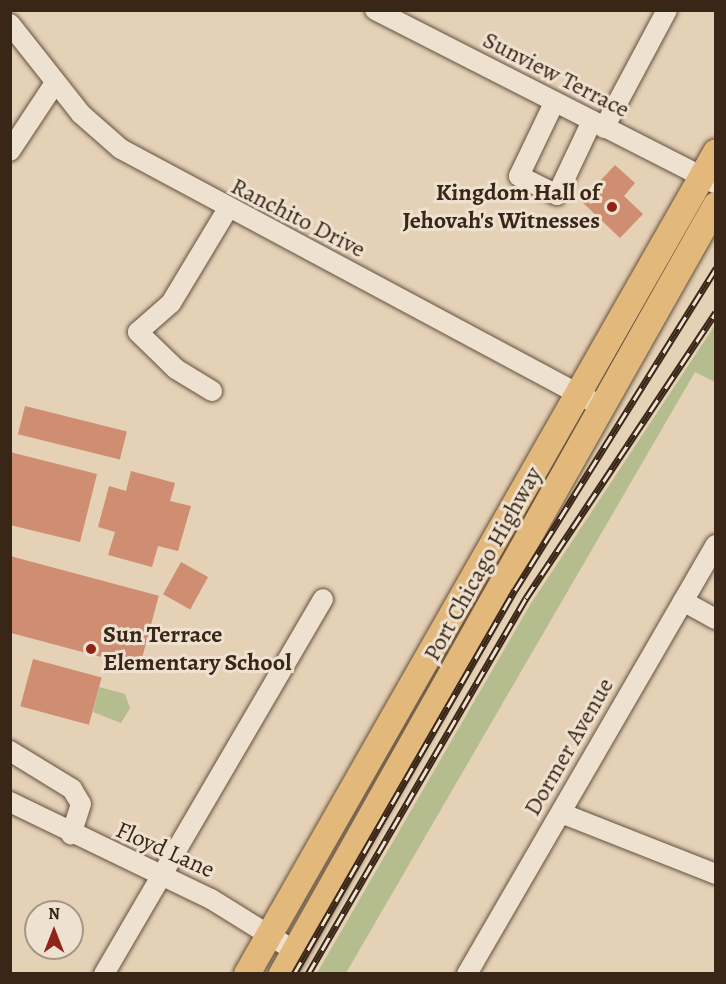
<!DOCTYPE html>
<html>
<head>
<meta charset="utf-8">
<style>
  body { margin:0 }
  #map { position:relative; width:726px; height:984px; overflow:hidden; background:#e5d1b6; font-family:Alegreya,serif }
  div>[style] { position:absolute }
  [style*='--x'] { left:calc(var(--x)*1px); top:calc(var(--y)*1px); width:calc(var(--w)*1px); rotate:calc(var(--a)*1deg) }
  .green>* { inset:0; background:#b5bc8d }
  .building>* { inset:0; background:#cf8e71; transform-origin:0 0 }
  .roads { filter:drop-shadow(0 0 2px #64513f) drop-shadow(0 0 2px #64513f) }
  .minor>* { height:20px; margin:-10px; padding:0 10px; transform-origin:10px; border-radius:10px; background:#eee1d0 }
  .major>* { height:26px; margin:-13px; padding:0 13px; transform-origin:13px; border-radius:13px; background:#e2b87b }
  .rail>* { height:7px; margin-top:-3.5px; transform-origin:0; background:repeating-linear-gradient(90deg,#eee1d0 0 14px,#392617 0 28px); box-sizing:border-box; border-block:2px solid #392617 }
  .dots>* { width:16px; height:16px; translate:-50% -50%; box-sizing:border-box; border:3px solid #eee1d0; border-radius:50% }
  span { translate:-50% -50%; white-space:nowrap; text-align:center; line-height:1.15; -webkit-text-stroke:6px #eee1d0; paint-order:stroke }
  .street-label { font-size:24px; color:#392617 }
  .poi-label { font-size:24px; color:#392617; font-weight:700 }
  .right { translate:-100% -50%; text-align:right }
  .left { translate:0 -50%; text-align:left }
  .frame { position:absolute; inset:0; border:12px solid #392617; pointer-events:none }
  .north { position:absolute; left:24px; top:900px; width:60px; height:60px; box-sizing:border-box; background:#eee1d0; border:2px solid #a69686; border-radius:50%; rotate:0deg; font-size:16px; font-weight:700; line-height:24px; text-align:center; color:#392617 }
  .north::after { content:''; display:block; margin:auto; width:21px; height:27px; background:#8f2418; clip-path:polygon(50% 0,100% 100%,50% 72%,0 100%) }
</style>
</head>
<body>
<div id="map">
  <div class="green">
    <i style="clip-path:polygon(715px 325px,715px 382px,695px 372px,346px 973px,317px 973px,530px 605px)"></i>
    <i style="clip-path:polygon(99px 687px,125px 694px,130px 708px,121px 723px,93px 712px)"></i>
  </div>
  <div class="building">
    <i style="clip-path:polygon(615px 165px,635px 183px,624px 196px,643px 214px,620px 238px,581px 201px)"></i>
    <i style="left:25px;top:406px;width:105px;height:29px;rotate:14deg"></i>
    <i style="clip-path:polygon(10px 452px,97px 474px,80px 542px,10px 525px)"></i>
    <i style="clip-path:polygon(131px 471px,175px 483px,170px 501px,191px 506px,178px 551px,158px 546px,152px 567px,108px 555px,115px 532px,98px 527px,109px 486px,126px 491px)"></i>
    <i style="left:10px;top:556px;width:154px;height:74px;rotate:15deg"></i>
    <i style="left:181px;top:562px;width:31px;height:37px;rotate:29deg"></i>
    <i style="left:33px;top:659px;width:71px;height:49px;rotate:15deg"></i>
  </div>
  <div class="roads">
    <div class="minor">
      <i style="--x:375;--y:10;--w:383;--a:27"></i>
      <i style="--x:10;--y:24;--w:115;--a:51.7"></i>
      <i style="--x:81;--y:114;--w:53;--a:41.2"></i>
      <i style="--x:121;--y:149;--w:544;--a:28.17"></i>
      <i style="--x:554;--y:103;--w:81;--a:115.6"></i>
      <i style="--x:519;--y:176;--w:42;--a:26.6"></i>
      <i style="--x:557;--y:195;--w:80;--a:-64.7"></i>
      <i style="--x:604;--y:128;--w:134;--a:-61.9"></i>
      <i style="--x:10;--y:151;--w:82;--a:-56.5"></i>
      <i style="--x:212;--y:391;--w:42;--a:-148.6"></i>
      <i style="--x:176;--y:369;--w:53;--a:-135.8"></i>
      <i style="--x:138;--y:332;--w:44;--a:-41.3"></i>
      <i style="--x:171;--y:303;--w:109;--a:-58.9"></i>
      <i style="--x:683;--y:601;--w:38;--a:29"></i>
      <i style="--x:10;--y:751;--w:73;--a:31.5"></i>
      <i style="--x:72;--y:789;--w:17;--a:59"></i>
      <i style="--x:81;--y:804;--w:32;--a:108"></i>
      <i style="--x:10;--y:802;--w:223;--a:25.8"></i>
      <i style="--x:211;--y:899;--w:99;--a:31.8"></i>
      <i style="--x:561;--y:813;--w:167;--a:21.5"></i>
      <i style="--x:104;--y:974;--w:434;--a:-59.7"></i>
      <i style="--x:467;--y:974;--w:496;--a:-59.9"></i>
    </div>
    <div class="major">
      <i style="--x:247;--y:974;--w:946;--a:-60.29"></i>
      <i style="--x:282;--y:974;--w:883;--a:-60.56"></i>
    </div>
  </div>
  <div class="rail">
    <i style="--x:294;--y:974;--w:443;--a:-60.1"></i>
    <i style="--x:515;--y:590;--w:380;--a:-58"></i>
    <i style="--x:308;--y:974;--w:435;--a:-59.9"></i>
    <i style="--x:526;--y:598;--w:343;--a:-56.4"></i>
  </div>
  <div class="dots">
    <i style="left:612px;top:207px;background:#8f2418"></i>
    <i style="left:91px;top:649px;background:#8f2418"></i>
  </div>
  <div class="street-label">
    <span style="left:556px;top:75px;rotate:27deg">Sunview Terrace</span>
    <span style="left:298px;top:218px;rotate:27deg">Ranchito Drive</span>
    <span style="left:483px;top:564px;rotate:-61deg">Port Chicago Highway</span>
    <span style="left:569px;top:747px;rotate:-60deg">Dormer Avenue</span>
    <span style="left:165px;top:850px;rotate:24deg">Floyd Lane</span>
  </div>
  <div class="poi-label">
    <span class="right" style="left:600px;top:207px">Kingdom Hall of<br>Jehovah's Witnesses</span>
    <span class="left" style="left:103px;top:649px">Sun Terrace<br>Elementary School</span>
  </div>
  <div class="frame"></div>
  <div class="north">N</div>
</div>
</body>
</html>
